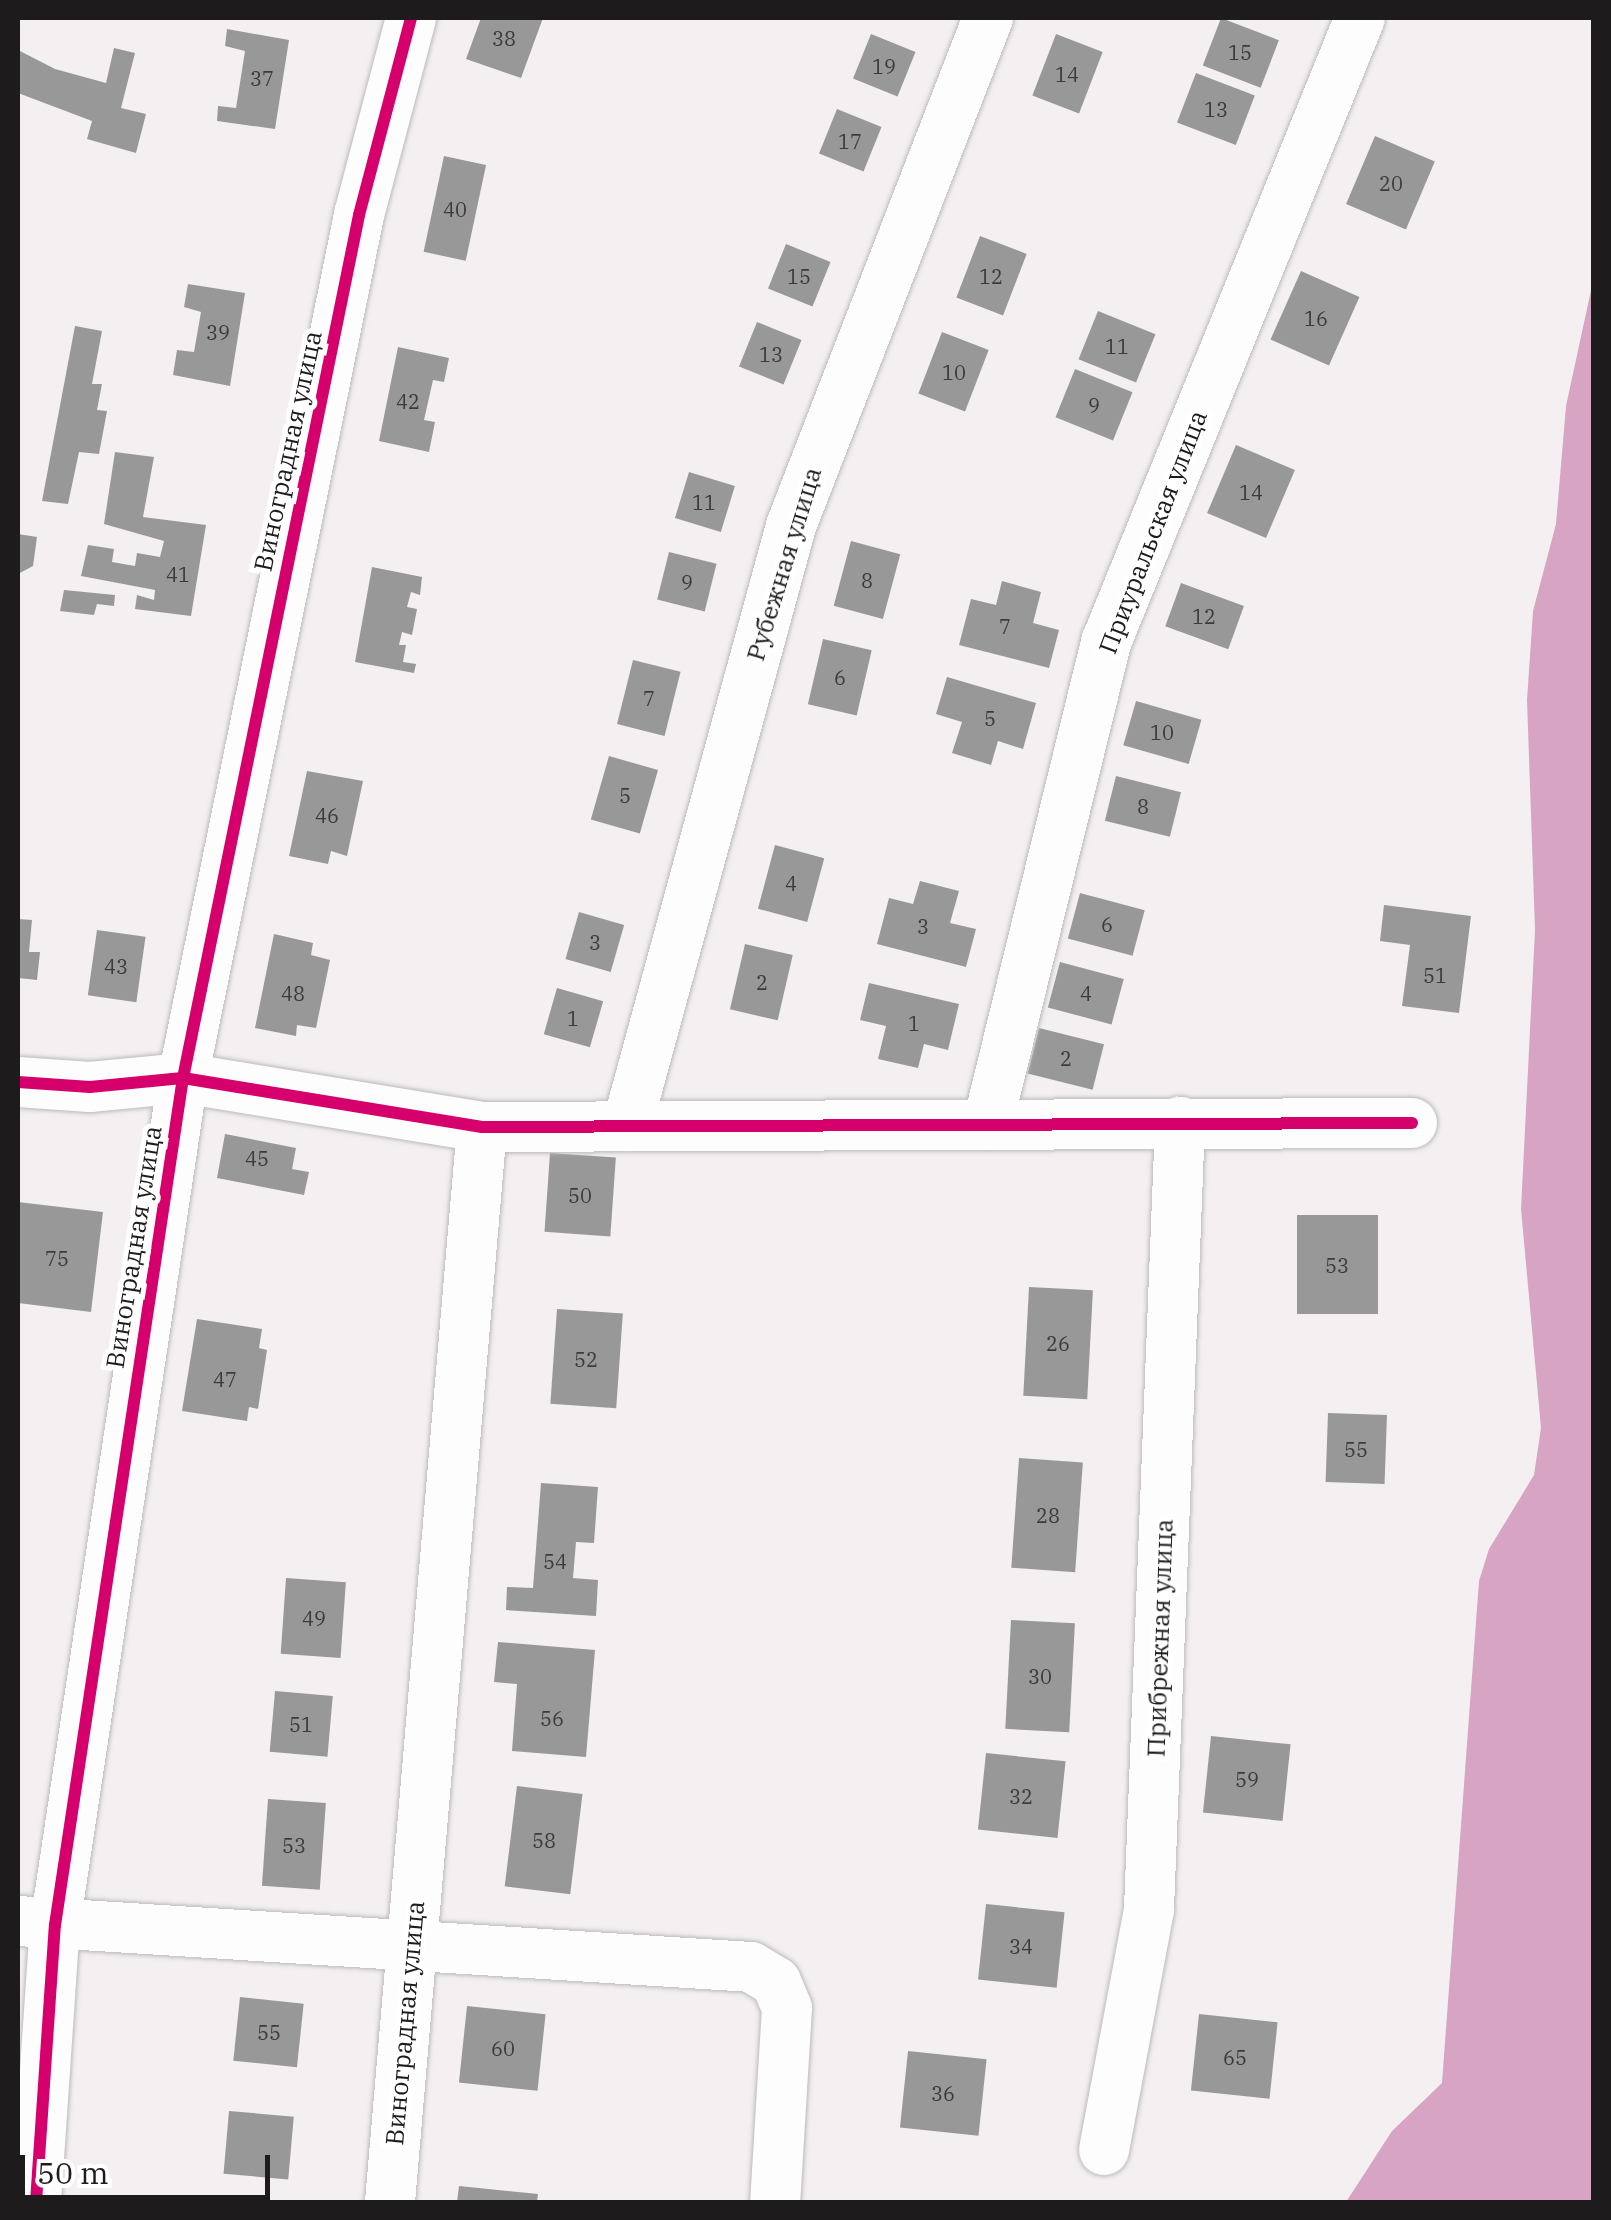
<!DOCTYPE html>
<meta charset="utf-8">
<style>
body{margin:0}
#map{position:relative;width:1611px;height:2220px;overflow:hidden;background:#f4f0f2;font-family:"IBM Plex Serif",serif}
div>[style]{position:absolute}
.water>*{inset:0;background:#d7a4c4}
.building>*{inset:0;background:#999898;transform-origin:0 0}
.roads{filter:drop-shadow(0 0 2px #bcbabb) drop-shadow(0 0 2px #bcbabb)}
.minor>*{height:50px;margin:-25px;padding:0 25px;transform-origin:25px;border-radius:25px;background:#fdfdfd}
.cycleway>*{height:12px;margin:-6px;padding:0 6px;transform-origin:6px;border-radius:6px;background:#d6006c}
span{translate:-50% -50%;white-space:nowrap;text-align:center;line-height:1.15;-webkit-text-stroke:10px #fff;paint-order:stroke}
.number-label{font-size:20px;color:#3d3a3c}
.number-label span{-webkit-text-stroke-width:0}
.street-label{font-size:25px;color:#1e1b1d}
.frame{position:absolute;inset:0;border:20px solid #1e1b1d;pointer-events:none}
.scale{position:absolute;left:20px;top:2155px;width:250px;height:45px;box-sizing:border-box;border:5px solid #1e1b1d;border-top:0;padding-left:12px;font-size:30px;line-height:35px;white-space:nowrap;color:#1e1b1d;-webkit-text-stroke:8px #fff;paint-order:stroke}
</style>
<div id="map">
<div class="water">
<i style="clip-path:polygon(1593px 281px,1593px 2202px,1346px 2202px,1392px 2131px,1442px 2083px,1479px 1581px,1489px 1549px,1534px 1475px,1541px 1428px,1521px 1209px,1535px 930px,1527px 700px,1533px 611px,1556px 524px,1566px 406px)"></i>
</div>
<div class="building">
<i style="clip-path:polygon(481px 18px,543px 18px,521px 78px,466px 59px)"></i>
<i style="left:1221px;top:18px;width:62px;height:51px;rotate:21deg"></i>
<i style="clip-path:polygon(227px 29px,289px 40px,275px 129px,217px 121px,218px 106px,236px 108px,245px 51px,225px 46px)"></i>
<i style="left:871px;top:34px;width:48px;height:48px;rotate:22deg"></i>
<i style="left:1056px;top:34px;width:50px;height:66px;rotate:21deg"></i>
<i style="clip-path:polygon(114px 48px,135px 53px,121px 108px,146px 114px,136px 153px,87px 139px,92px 121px,18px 93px,18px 50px,55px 69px,106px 83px)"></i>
<i style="left:1196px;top:73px;width:63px;height:53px;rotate:21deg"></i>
<i style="left:837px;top:109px;width:48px;height:48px;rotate:22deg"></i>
<i style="left:1375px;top:136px;width:65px;height:74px;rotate:23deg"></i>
<i style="left:444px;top:156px;width:43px;height:98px;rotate:12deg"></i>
<i style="left:980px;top:236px;width:50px;height:66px;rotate:21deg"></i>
<i style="left:786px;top:244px;width:48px;height:48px;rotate:22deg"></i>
<i style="left:1301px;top:271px;width:64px;height:75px;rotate:24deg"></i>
<i style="clip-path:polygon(188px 284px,245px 293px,230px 386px,173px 375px,177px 350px,194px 352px,201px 312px,184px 307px)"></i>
<i style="left:1098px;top:311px;width:62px;height:52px;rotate:22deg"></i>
<i style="left:757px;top:322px;width:48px;height:48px;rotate:22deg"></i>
<i style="clip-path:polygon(75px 326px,102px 331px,92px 384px,102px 384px,97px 410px,107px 411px,99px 454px,79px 452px,68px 504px,42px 501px)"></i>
<i style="left:942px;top:332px;width:50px;height:66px;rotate:21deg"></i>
<i style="clip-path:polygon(398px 347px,449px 358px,444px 382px,433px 380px,424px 420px,435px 422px,429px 452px,379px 441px)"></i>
<i style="left:1075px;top:369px;width:62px;height:52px;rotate:22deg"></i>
<i style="left:1236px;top:445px;width:64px;height:74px;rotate:23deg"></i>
<i style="clip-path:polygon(115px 452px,154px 457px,143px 517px,206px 525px,191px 616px,135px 609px,137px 595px,154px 600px,155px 590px,81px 576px,88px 545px,114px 549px,112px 562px,135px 566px,137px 553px,160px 557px,164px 541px,104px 524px)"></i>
<i style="left:689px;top:472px;width:48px;height:48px;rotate:17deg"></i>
<i style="clip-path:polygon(18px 534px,37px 537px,33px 566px,18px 574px)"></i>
<i style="left:851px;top:541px;width:51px;height:67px;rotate:15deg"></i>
<i style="left:669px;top:552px;width:49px;height:49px;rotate:14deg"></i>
<i style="clip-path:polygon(372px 567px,422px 577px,420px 595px,411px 592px,407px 607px,417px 609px,412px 635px,402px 632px,399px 645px,406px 645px,403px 662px,416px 664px,414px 673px,355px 662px)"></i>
<i style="clip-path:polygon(1002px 581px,1041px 592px,1033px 623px,1059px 630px,1049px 668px,959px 645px,971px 599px,996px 605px)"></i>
<i style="left:1181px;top:583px;width:67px;height:46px;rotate:20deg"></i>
<i style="clip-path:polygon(64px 590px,115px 595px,114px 606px,97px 604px,94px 615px,60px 611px)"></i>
<i style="left:823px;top:639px;width:50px;height:67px;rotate:13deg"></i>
<i style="left:633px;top:660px;width:49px;height:66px;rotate:14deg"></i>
<i style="clip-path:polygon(947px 677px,1036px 703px,1023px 749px,998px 741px,991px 765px,952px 753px,962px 722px,936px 714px)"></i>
<i style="left:1136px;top:701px;width:68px;height:46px;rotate:16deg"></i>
<i style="left:609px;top:756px;width:51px;height:66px;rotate:16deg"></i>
<i style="clip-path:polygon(307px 771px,363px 781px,347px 856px,331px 851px,328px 864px,289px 856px)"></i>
<i style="left:1116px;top:776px;width:67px;height:46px;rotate:14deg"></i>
<i style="left:775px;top:845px;width:51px;height:66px;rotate:15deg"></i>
<i style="clip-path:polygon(920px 881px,959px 891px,950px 923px,976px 929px,966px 967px,877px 944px,889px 898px,913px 904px)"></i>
<i style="left:1080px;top:893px;width:67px;height:47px;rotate:15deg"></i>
<i style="clip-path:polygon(1384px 905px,1471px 916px,1459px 1013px,1402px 1006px,1410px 945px,1380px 941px)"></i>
<i style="left:579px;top:912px;width:47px;height:49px;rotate:16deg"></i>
<i style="clip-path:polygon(18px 919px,32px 920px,29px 952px,40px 952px,37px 980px,18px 978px)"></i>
<i style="left:97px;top:930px;width:49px;height:66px;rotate:8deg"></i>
<i style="clip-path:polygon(274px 934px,313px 943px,311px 955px,330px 960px,316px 1028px,297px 1025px,296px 1036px,255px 1028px)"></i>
<i style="left:745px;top:944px;width:49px;height:67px;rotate:13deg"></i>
<i style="left:1060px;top:962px;width:66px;height:47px;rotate:15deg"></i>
<i style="clip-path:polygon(869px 983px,959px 1004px,948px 1050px,924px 1044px,918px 1068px,878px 1059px,886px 1026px,860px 1020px)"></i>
<i style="left:557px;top:988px;width:48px;height:48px;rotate:16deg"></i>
<i style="left:1039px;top:1028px;width:67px;height:47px;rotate:14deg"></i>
<i style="clip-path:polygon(225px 1134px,296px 1148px,292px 1169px,309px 1172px,304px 1195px,217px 1178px)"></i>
<i style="left:550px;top:1153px;width:66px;height:79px;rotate:4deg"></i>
<i style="clip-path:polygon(18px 1202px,103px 1212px,91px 1312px,18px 1303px)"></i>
<i style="left:1297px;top:1215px;width:81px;height:99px"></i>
<i style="left:1029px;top:1287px;width:64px;height:109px;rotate:3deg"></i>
<i style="left:557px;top:1309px;width:66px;height:95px;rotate:4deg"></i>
<i style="clip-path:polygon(197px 1319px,262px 1329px,259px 1348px,267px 1350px,258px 1409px,249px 1407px,247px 1421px,182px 1411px)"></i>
<i style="left:1328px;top:1413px;width:59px;height:69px;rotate:2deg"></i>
<i style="left:1019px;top:1458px;width:64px;height:110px;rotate:4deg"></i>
<i style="clip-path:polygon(541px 1483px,598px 1487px,594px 1543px,576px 1542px,573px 1578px,598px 1580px,596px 1616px,506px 1610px,507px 1587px,533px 1588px)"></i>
<i style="left:286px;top:1578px;width:60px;height:76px;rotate:4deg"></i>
<i style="left:1011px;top:1620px;width:64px;height:109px;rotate:3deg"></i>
<i style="clip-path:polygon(498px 1642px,595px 1650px,586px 1757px,512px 1751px,517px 1684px,494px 1682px)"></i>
<i style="left:275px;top:1691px;width:58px;height:61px;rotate:5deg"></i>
<i style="left:1211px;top:1736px;width:80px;height:77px;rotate:6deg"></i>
<i style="left:986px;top:1753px;width:80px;height:77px;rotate:6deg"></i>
<i style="left:517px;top:1786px;width:66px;height:101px;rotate:7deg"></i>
<i style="left:268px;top:1799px;width:58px;height:87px;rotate:4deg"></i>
<i style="left:986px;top:1904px;width:79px;height:76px;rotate:6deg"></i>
<i style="left:240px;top:1997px;width:64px;height:64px;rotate:6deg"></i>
<i style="left:467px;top:2006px;width:79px;height:77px;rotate:6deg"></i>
<i style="left:1199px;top:2014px;width:79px;height:77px;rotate:6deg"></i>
<i style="left:908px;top:2051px;width:79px;height:77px;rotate:6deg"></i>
<i style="left:229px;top:2111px;width:65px;height:63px;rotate:5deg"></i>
<i style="clip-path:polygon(459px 2186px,538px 2194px,537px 2202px,457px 2202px)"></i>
</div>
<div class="roads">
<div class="minor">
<i style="left:18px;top:1082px;width:72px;rotate:4deg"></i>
<i style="left:90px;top:1087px;width:93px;rotate:-5.5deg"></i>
<i style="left:183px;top:1078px;width:303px;rotate:9.3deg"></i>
<i style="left:482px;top:1127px;width:930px;rotate:-0.25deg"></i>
<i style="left:988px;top:1123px;width:497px;rotate:-76.2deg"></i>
<i style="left:1107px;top:640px;width:671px;rotate:-67.87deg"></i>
<i style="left:627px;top:1126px;width:622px;rotate:-74.71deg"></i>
<i style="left:791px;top:526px;width:545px;rotate:-68.8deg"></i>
<i style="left:18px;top:1921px;width:734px;rotate:3.59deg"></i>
<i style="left:751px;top:1967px;width:29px;rotate:31deg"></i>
<i style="left:776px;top:1982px;width:28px;rotate:67deg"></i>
<i style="left:787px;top:2008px;width:194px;rotate:93.5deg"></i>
<i style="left:1104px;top:2150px;width:245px;rotate:-79.4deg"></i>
<i style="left:1149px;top:1909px;width:788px;rotate:-87.74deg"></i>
<i style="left:36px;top:2202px;width:278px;rotate:-86.1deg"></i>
<i style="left:55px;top:1925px;width:857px;rotate:-81.41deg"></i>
<i style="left:183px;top:1078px;width:881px;rotate:-78.47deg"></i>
<i style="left:359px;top:215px;width:204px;rotate:-75.2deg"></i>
<i style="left:390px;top:2202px;width:1079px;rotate:-85.11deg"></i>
</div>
</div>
<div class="cycleway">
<i style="left:18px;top:1082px;width:72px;rotate:4deg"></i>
<i style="left:90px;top:1087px;width:93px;rotate:-5.5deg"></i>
<i style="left:183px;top:1078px;width:303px;rotate:9.3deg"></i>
<i style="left:482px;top:1127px;width:930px;rotate:-0.25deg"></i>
<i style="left:36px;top:2202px;width:278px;rotate:-86.1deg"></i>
<i style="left:55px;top:1925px;width:857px;rotate:-81.41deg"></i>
<i style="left:183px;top:1078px;width:881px;rotate:-78.47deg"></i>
<i style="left:359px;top:215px;width:204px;rotate:-75.2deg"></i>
</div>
<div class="number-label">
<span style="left:504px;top:38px">38</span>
<span style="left:1240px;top:52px">15</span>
<span style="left:884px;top:66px">19</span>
<span style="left:1067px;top:74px">14</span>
<span style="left:262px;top:78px">37</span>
<span style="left:1216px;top:109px">13</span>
<span style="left:850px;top:141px">17</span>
<span style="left:1391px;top:183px">20</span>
<span style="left:455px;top:209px">40</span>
<span style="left:799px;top:276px">15</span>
<span style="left:991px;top:276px">12</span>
<span style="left:1316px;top:318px">16</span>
<span style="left:218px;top:332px">39</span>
<span style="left:1117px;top:346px">11</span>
<span style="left:771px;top:354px">13</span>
<span style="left:954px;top:372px">10</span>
<span style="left:408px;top:401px">42</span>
<span style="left:1094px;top:405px">9</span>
<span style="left:1251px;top:492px">14</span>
<span style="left:704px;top:502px">11</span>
<span style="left:178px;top:574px">41</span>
<span style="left:867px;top:580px">8</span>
<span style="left:687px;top:582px">9</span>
<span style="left:1204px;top:616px">12</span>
<span style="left:1005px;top:626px">7</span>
<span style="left:840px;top:677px">6</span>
<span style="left:649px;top:698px">7</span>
<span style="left:990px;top:718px">5</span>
<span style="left:1162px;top:732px">10</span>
<span style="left:625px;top:795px">5</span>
<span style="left:1143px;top:806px">8</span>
<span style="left:327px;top:815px">46</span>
<span style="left:791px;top:883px">4</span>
<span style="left:1107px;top:924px">6</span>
<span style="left:923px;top:926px">3</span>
<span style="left:595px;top:942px">3</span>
<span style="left:116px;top:966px">43</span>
<span style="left:1435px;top:975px">51</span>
<span style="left:762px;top:982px">2</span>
<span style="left:293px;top:993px">48</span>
<span style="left:1086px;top:993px">4</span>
<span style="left:573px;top:1018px">1</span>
<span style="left:914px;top:1023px">1</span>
<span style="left:1066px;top:1058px">2</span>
<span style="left:257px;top:1158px">45</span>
<span style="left:580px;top:1195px">50</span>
<span style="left:57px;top:1258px">75</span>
<span style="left:1337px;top:1265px">53</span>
<span style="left:1058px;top:1343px">26</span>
<span style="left:586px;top:1359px">52</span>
<span style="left:225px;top:1379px">47</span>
<span style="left:1356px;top:1449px">55</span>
<span style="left:1048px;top:1515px">28</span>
<span style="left:555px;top:1561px">54</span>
<span style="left:314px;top:1618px">49</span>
<span style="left:1040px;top:1676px">30</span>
<span style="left:552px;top:1718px">56</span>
<span style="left:301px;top:1724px">51</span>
<span style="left:1247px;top:1779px">59</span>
<span style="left:1021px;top:1796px">32</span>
<span style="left:544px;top:1840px">58</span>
<span style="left:294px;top:1845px">53</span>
<span style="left:1021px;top:1946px">34</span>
<span style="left:269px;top:2032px">55</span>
<span style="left:503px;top:2048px">60</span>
<span style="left:1235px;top:2057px">65</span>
<span style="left:943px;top:2093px">36</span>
</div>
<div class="street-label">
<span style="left:288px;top:451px;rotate:-78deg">Виноградная улица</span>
<span style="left:1153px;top:532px;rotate:-69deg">Приуральская улица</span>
<span style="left:784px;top:564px;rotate:-73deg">Рубежная улица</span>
<span style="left:134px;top:1247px;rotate:-81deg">Виноградная улица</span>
<span style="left:1160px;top:1638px;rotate:-88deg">Прибрежная улица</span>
<span style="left:405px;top:2023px;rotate:-85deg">Виноградная улица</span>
</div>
<div class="frame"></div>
<div class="scale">50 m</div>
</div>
